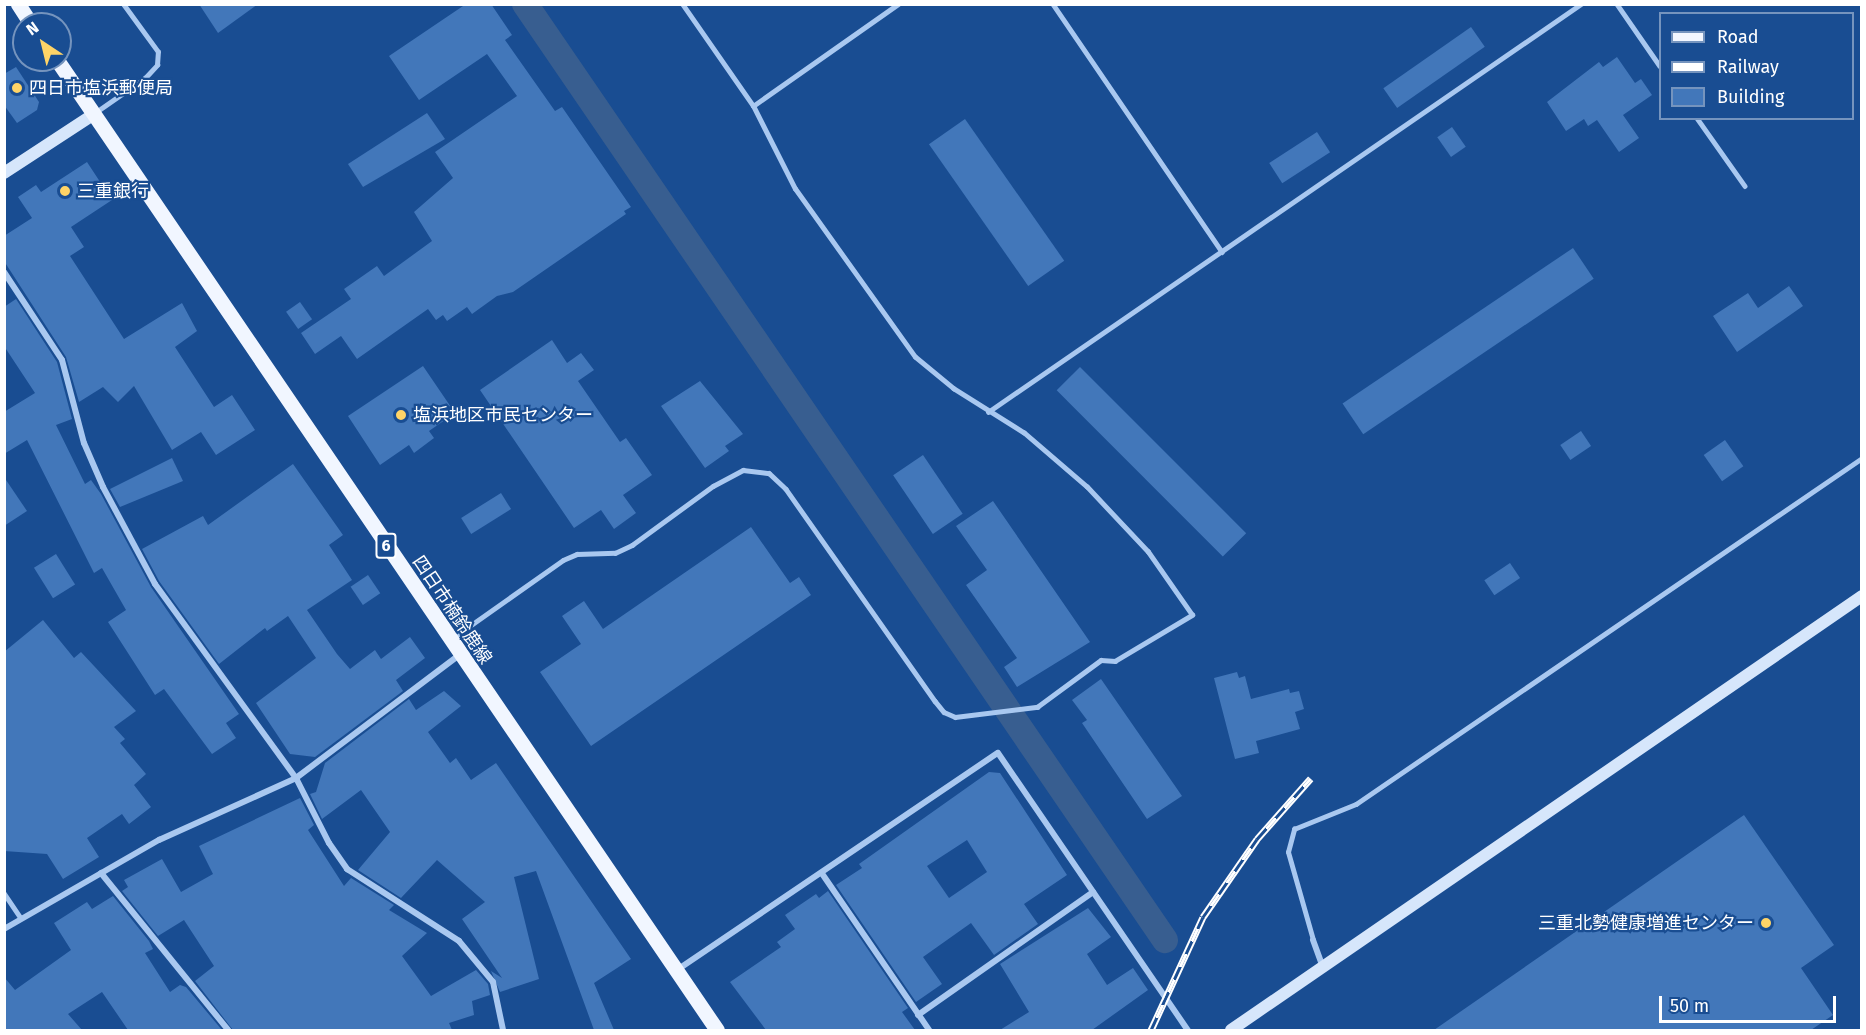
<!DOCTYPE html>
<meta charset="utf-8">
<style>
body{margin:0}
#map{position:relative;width:1866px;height:1035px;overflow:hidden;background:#194d92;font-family:"Fira Sans","Noto Sans JP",sans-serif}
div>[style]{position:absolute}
.canal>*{height:26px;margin:-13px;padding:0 13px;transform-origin:13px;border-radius:13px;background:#385e90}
.building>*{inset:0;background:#4277ba;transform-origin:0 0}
.lane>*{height:4.5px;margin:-2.25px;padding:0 2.25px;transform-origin:2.25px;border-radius:2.25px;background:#a9c8f0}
.street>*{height:6px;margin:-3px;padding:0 3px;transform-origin:3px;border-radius:3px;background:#a9c8f0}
.secondary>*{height:12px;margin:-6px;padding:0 6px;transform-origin:6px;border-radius:6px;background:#d6e6fb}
.primary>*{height:15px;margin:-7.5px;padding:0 7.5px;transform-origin:7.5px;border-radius:7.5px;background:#f1f6ff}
.rail>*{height:7px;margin-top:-3.5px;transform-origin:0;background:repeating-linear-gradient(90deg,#194d92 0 14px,#fff 0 28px);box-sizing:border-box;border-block:2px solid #fff}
.dots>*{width:16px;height:16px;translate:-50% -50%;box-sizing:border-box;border:3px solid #194d92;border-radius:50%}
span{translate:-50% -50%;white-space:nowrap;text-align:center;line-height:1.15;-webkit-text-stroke:4.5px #194d92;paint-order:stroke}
.shield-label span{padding:2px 4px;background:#194d92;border:2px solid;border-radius:4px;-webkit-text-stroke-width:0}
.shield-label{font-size:16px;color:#fff;font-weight:700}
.poi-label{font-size:18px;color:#fff}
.left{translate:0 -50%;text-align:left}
.right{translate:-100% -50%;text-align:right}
.street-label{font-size:18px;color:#fff}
.frame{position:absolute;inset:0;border:6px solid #fff;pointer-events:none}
.legend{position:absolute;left:1659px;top:12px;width:195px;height:108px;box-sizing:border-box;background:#194d92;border:2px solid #7594be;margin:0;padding:8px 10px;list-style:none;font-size:18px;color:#fff}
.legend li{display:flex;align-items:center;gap:12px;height:30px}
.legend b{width:30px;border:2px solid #7594be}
.north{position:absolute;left:12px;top:12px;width:60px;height:60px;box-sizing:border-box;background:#194d92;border:2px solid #7594be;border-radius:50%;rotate:325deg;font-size:16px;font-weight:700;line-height:24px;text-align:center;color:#fff}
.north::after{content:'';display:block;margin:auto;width:21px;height:27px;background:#ffd467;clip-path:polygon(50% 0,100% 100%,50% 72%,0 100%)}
.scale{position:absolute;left:1659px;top:996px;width:177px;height:27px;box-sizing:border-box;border:3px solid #fff;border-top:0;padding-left:8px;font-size:18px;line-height:21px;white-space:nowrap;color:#fff;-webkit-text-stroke:4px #194d92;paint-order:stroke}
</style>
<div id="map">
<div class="canal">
<i style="left:525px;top:4px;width:1134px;rotate:55.64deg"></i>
</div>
<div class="building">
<i style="clip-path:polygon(199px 4px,258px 4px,218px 33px)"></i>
<i style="clip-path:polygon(466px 4px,491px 4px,512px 35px,505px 40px,555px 111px,562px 107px,631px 207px,624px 211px,626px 214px,513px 292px,497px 296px,472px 314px,467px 307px,447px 321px,443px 315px,436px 320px,428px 309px,357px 359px,341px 336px,315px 354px,301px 333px,351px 299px,344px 289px,377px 266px,384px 276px,432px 241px,414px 212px,453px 178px,435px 152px,517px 96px,487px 54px,419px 100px,389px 56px)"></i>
<i style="left:1471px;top:27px;width:24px;height:107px;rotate:55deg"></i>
<i style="clip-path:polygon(1617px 57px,1635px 83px,1641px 79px,1652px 95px,1623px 115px,1639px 138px,1619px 152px,1597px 120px,1588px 126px,1584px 119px,1566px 131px,1547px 102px,1599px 62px,1603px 67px)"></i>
<i style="clip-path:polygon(16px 67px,39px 102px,37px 110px,17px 123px,4px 105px,4px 74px)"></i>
<i style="clip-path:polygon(427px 113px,445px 139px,363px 187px,348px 164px)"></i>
<i style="left:965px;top:119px;width:173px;height:44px;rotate:55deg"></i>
<i style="left:1452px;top:127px;width:24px;height:18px;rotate:55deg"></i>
<i style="left:1317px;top:132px;width:24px;height:57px;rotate:57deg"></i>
<i style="clip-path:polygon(87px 162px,112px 200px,71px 227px,84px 247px,70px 256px,124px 339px,182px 303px,197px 331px,175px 347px,214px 407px,232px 395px,255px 430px,216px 455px,201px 432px,172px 450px,134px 386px,118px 402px,103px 387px,79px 402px,66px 357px,4px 261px,4px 236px,32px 218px,18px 197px,36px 185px,41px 192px)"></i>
<i style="left:1573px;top:248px;width:37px;height:278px;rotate:56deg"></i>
<i style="clip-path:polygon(1789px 286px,1803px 306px,1737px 352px,1713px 316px,1748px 293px,1758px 308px)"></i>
<i style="clip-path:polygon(16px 299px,57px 362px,72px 419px,56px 425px,85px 484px,91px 480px,101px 494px,151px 587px,239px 714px,226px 723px,236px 738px,212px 754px,164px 689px,155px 695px,108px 622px,126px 610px,102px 568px,94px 573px,27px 440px,4px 454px,4px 412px,35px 393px,4px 346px,4px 307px)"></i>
<i style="left:300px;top:302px;width:21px;height:17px;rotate:55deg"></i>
<i style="clip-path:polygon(552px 340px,567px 363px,581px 353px,594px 370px,578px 381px,620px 442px,626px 438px,652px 475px,623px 495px,636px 513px,614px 529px,601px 510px,574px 528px,480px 390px)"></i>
<i style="clip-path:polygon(423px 366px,455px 413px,429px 431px,434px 438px,414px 453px,409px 445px,380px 465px,348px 416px)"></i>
<i style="left:1080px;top:367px;width:235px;height:33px;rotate:45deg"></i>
<i style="clip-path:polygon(700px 381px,743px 434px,725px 446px,729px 451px,705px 468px,661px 406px)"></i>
<i style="left:1581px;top:431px;width:18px;height:25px;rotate:56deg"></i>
<i style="left:1725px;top:440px;width:32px;height:26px;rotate:55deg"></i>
<i style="left:923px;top:455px;width:71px;height:36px;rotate:56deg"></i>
<i style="clip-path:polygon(172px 458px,183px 481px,120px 507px,110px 489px)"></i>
<i style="clip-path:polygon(293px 464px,343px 535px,329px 545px,352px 580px,307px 610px,337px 654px,350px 669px,375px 650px,381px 659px,410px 637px,425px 658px,396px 680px,403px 691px,315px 757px,290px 754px,256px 703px,316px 658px,288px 616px,267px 631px,265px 628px,219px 664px,159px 581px,142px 549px,203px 516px,208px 525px)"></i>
<i style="clip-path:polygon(4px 477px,27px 511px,4px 526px)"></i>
<i style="left:501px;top:493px;width:19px;height:47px;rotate:58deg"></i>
<i style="clip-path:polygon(993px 501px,1090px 642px,1017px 687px,1004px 667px,1017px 658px,966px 585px,987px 570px,956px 526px)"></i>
<i style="clip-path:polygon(751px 527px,790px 583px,799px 577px,811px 595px,591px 746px,540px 672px,581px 644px,562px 616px,584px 601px,603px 629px)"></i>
<i style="left:56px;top:554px;width:36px;height:26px;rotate:58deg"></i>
<i style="left:1510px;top:563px;width:18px;height:31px;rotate:56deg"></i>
<i style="left:368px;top:575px;width:22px;height:21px;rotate:56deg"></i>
<i style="clip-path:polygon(43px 620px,74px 658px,81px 652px,136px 711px,114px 727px,125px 739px,120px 743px,146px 774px,134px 785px,151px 807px,129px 824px,122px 814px,87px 838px,99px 857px,63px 879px,47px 854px,4px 851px,4px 652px)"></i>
<i style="clip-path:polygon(1237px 672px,1239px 678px,1245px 676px,1251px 699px,1289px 689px,1290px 693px,1299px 691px,1304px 709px,1295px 712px,1300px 729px,1256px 741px,1259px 753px,1235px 759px,1214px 678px)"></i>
<i style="clip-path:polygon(1101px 679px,1182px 796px,1147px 819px,1082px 723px,1087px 720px,1072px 700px)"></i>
<i style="clip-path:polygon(444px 691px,461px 706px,428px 732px,450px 763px,456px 758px,471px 780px,496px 763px,631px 959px,594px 983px,614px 1030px,594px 1030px,536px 871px,514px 877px,539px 979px,500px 992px,491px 971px,502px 978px,462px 919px,485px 902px,437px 860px,401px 898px,358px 870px,390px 832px,361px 790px,322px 819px,310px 794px,316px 792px,325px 763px,409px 699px,416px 710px)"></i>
<i style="clip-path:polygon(evenodd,989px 772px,1000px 773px,1067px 875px,1024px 904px,1038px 924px,994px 955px,971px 923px,923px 957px,942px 984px,916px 1002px,836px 885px,862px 868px,859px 864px,989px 772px,967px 840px,987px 872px,949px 898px,927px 866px,967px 840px)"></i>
<i style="clip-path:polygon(300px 798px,314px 825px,308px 830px,344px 886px,351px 878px,394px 905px,389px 910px,427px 933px,402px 956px,431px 996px,476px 970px,488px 984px,490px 995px,472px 1001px,474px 1015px,449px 1023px,452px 1030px,233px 1030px,195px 981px,214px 966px,184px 920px,158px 936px,122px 891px,128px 887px,124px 880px,162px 859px,181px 892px,213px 874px,199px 846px)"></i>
<i style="clip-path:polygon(1744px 815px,1834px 945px,1801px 968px,1833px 1015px,1811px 1030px,1434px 1030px)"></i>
<i style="clip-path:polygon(828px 891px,908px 1008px,902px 1012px,915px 1030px,766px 1030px,730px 982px,781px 947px,777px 942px,795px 929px,785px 915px,816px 894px,819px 898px)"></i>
<i style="clip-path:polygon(113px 896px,149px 941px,153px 949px,145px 953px,170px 992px,180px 985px,186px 987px,222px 1030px,128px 1030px,102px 992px,68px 1014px,82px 1030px,4px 1030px,4px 977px,15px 990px,71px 950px,54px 923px,87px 902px,92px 909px)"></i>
<i style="clip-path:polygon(1088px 908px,1111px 937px,1087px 954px,1107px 985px,1133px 968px,1148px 990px,1092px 1030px,1000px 1030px,1029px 1012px,1000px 964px)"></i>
</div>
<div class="lane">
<i style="left:1053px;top:4px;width:300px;rotate:55.7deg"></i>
<i style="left:1617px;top:4px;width:75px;rotate:55.3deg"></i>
<i style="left:753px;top:106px;width:177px;rotate:-35.1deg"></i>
<i style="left:96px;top:112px;width:60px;rotate:-34.8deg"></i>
<i style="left:145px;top:78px;width:18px;rotate:-47deg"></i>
<i style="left:157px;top:65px;width:13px;rotate:-86deg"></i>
<i style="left:158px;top:52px;width:59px;rotate:-126.1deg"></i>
<i style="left:1697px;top:118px;width:83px;rotate:54.8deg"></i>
<i style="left:988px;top:412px;width:720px;rotate:-34.53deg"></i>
<i style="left:454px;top:637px;width:133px;rotate:-35.2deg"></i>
<i style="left:563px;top:560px;width:15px;rotate:-23deg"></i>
<i style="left:577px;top:554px;width:38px;rotate:-2deg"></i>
<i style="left:615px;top:553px;width:19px;rotate:-25deg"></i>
<i style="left:632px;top:545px;width:100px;rotate:-36.1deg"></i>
<i style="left:713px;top:486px;width:34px;rotate:-28deg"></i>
<i style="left:743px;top:470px;width:26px;rotate:7deg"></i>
<i style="left:769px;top:473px;width:23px;rotate:43deg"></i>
<i style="left:786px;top:489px;width:259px;rotate:54.9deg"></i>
<i style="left:935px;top:701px;width:14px;rotate:51deg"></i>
<i style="left:944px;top:712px;width:12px;rotate:24deg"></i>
<i style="left:955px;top:717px;width:83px;rotate:-7deg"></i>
<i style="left:1037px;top:707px;width:79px;rotate:-36.3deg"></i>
<i style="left:1101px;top:660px;width:14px;rotate:4deg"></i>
<i style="left:1115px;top:661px;width:90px;rotate:-30.9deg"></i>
<i style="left:1192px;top:615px;width:77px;rotate:-124.9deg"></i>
<i style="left:1148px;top:552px;width:89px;rotate:-133.2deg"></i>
<i style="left:1087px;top:487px;width:83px;rotate:-139.4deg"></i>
<i style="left:1024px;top:433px;width:83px;rotate:-147.8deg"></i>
<i style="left:954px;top:389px;width:50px;rotate:-140.6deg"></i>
<i style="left:915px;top:357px;width:206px;rotate:-125.5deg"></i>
<i style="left:795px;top:189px;width:93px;rotate:-116.8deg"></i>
<i style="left:753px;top:106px;width:124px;rotate:-124.8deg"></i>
<i style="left:4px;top:893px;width:30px;rotate:56deg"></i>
<i style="left:1313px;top:940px;width:91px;rotate:-105.9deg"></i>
<i style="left:1288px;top:852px;width:24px;rotate:-75deg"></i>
<i style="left:1294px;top:829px;width:67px;rotate:-22deg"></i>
<i style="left:1356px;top:804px;width:613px;rotate:-34.36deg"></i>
</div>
<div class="street">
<i style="left:4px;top:272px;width:105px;rotate:56.6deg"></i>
<i style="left:62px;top:360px;width:86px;rotate:75.2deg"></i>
<i style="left:84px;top:443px;width:48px;rotate:66.6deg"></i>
<i style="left:103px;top:487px;width:110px;rotate:61.8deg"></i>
<i style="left:155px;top:584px;width:240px;rotate:54deg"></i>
<i style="left:296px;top:778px;width:73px;rotate:63.1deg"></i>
<i style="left:329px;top:843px;width:32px;rotate:55deg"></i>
<i style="left:347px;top:869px;width:133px;rotate:32.7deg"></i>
<i style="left:459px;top:941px;width:53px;rotate:50.3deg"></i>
<i style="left:493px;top:982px;width:49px;rotate:78.2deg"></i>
<i style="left:101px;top:873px;width:202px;rotate:51deg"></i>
<i style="left:823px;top:875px;width:188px;rotate:55.6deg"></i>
<i style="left:4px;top:929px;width:179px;rotate:-29.9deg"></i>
<i style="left:159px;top:840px;width:150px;rotate:-24.3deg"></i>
<i style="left:296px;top:778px;width:204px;rotate:-37deg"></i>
<i style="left:1313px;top:940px;width:27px;rotate:70deg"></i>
<i style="left:677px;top:970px;width:387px;rotate:-34.1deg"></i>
<i style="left:998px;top:753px;width:336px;rotate:55.6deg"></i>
<i style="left:918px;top:1015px;width:214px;rotate:-35.1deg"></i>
</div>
<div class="secondary">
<i style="left:4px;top:173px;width:108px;rotate:-33.2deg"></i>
<i style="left:1231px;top:1030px;width:766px;rotate:-34.52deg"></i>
</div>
<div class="primary">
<i style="left:18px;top:4px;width:24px;rotate:57deg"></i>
<i style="left:57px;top:60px;width:1173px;rotate:55.77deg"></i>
</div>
<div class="rail">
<i style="left:1151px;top:1030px;width:124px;rotate:-65.3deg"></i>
<i style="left:1203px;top:917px;width:95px;rotate:-55.3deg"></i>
<i style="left:1257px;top:839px;width:81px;rotate:-48.5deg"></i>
</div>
<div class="dots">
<i style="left:17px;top:88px;background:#ffd467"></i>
<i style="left:65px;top:191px;background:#ffd467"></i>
<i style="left:401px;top:415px;background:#ffd467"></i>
<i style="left:1766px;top:923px;background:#ffd467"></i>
</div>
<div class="shield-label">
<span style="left:386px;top:546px">6</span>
</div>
<div class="poi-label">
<span class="left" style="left:29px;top:88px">四日市塩浜郵便局</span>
<span class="left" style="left:77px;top:191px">三重銀行</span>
<span class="left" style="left:413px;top:415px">塩浜地区市民センター</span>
<span class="right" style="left:1754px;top:923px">三重北勢健康増進センター</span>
</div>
<div class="street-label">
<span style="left:452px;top:610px;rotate:56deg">四日市楠鈴鹿線</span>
</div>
<div class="frame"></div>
<ul class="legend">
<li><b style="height:8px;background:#f1f6ff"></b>Road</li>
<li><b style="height:8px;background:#fff"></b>Railway</li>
<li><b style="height:16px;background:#4277ba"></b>Building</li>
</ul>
<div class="north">N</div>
<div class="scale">50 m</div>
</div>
